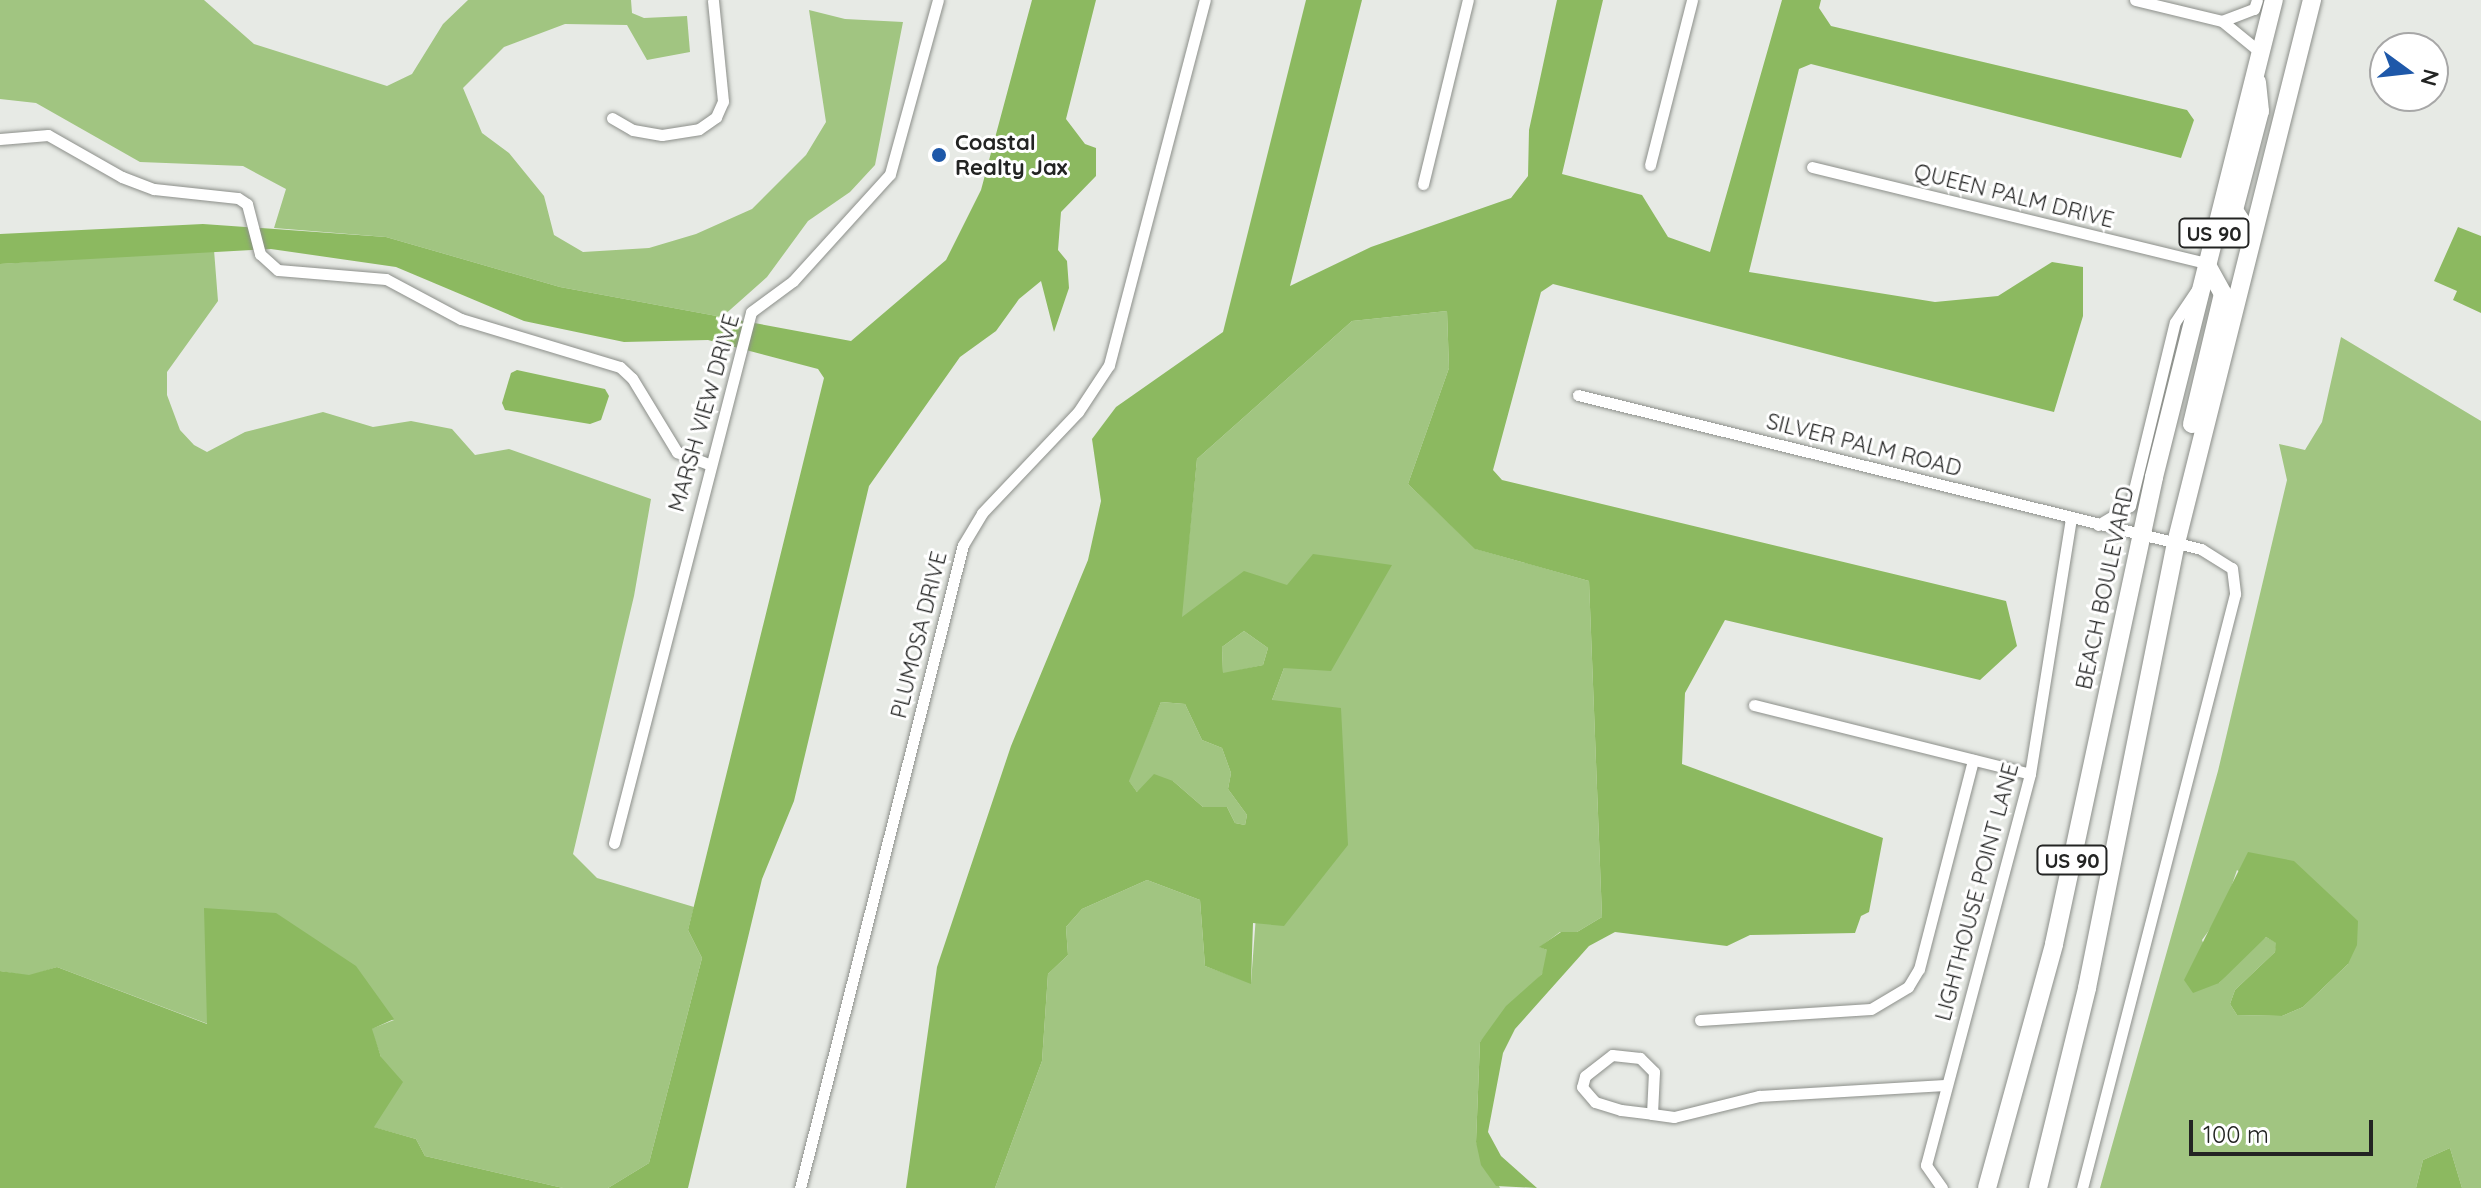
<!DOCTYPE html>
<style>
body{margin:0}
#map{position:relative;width:2481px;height:1188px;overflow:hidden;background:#e7eae5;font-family:Quicksand,sans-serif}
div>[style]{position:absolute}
.green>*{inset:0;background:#a1c581}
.water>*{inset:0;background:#8cb960}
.roads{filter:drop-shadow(0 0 2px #8c8f8a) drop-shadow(0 0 2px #8c8f8a)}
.minor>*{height:11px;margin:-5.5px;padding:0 5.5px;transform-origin:5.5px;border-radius:5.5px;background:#fff}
.trunk>*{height:18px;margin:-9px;padding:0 9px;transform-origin:9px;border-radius:9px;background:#fff}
.dots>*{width:22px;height:22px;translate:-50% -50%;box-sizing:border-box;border:4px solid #fff;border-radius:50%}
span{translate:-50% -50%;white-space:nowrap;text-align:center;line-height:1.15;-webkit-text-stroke:6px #fff;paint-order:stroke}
.shield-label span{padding:2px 6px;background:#fff;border:2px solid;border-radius:6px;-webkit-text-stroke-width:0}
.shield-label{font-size:20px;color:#232423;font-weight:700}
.poi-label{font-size:22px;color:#232423;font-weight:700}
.left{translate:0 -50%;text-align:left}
.street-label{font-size:22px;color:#232423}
.north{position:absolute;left:2369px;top:32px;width:80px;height:80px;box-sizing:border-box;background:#fff;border:2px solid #a7a7a7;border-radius:50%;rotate:105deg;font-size:22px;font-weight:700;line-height:32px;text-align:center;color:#232423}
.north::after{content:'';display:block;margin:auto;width:28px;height:36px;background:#1e58a9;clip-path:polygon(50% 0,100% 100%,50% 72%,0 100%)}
.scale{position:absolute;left:2189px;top:1120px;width:184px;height:36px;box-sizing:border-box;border:4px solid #232423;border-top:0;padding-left:10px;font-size:24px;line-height:28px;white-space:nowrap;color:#232423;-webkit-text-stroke:6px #fff;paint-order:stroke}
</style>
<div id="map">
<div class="green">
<i style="clip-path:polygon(0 0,204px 0,254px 44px,387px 86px,412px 74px,443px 24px,468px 0,631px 0,632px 13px,644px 18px,687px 16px,690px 52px,647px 60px,627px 25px,565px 24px,504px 47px,463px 88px,482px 133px,509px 153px,544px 196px,554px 235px,583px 252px,649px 248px,696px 234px,752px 209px,806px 155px,826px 122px,809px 10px,845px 19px,903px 22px,875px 165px,850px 192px,808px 221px,767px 277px,722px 317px,560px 287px,386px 237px,274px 228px,286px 189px,243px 166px,140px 162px,36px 103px,0 99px)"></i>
<i style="clip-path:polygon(214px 250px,218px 301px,167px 372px,167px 395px,180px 430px,194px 445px,207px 452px,245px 432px,323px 412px,373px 427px,411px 421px,452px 429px,475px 455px,509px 449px,651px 499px,634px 596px,573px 854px,597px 878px,694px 907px,688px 930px,702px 958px,649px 1163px,608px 1188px,563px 1188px,425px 1156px,416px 1139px,373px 1127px,381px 1057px,371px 1029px,394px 1020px,208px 1024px,57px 967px,29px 976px,0 971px,0 264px)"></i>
<i style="clip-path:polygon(1447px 311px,1449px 368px,1408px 484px,1476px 549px,1589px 581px,1602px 917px,1577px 932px,1560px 932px,1540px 947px,1547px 950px,1548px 962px,1542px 974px,1480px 1042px,1476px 1142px,1500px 1188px,995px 1188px,1042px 1061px,1048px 974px,1068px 955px,1066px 927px,1082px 909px,1147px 880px,1200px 900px,1205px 966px,1251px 983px,1272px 700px,1284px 668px,1287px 585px,1181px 618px,1197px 459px,1352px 321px)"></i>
<i style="clip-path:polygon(evenodd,2341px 337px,2481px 421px,2481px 1188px,2462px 1188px,2450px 1148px,2423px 1160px,2416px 1188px,2100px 1188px,2218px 771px,2287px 480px,2279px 444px,2305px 450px,2322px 422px,2341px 337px,2237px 870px,2348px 964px,2303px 1007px,2282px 1016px,2237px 1015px,2230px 1004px,2235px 990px,2275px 952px,2277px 943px,2266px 937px,2250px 948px,2219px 983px,2202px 940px,2223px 911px,2237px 870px)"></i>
<i style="clip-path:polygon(1244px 631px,1268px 648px,1263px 665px,1223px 674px,1222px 647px)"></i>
<i style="clip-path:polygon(1161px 702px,1185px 704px,1202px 740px,1222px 748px,1231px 773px,1228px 789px,1247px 815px,1245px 825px,1235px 823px,1227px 807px,1203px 807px,1173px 781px,1137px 792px,1128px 780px)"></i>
</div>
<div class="water">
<i style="clip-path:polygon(1032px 0,1096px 0,1066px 119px,1085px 144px,1096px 148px,1096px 176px,1061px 212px,1058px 250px,1067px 261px,1069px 288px,1054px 332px,1041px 281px,1019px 299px,996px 331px,960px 357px,869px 486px,794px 801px,762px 879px,688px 1188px,608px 1188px,649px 1163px,702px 958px,688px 930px,824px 378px,818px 369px,708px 340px,624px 342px,524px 321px,396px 267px,271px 249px,0 264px,0 234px,203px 224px,386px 237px,560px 287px,851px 341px,946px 260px,981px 190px)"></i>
<i style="clip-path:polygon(evenodd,1306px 0,1362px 0,1290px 286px,1371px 247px,1511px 198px,1528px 176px,1529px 130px,1557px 0,1603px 0,1562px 174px,1642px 195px,1668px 237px,1710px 252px,1782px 0,1821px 0,1819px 8px,1831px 26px,2187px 110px,2194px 120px,2181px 158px,1811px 64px,1799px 69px,1749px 272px,1935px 302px,1998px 296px,2052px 262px,2083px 267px,2083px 316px,2054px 412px,1553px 284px,1541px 292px,1493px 470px,1502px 480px,2006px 601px,2017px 646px,1980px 680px,1725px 620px,1685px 693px,1682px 764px,1883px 838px,1869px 912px,1861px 916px,1855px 933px,1750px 935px,1727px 946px,1615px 932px,1589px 946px,1515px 1029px,1503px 1053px,1488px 1132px,1501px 1156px,1537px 1188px,1496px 1186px,1481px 1165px,1476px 1142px,1480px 1042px,1506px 1006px,1542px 974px,1547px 950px,1539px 947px,1561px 932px,1577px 932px,1602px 917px,1589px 581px,1475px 549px,1408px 484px,1449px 368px,1447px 311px,1352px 321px,1197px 459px,1182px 617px,1244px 571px,1287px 585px,1313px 554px,1392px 565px,1331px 671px,1284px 668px,1272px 700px,1341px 708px,1348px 845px,1284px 926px,1253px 923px,1251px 984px,1205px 966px,1200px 900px,1147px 880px,1082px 909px,1066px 927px,1068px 955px,1048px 974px,1042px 1061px,995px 1188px,906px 1188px,937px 967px,1011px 746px,1088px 560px,1101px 501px,1092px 439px,1116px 407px,1223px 332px,1306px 0,1244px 631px,1268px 648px,1263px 665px,1223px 673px,1222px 647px,1244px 631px,1306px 0,1161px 702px,1185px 704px,1202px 740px,1222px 748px,1231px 773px,1228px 789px,1247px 815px,1245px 825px,1235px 823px,1227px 807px,1203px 807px,1173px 781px,1154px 774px,1137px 792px,1129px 781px,1161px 702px)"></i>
<i style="clip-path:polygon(2458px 227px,2481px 236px,2481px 313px,2453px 300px,2457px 291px,2434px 281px)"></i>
<i style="clip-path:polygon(517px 370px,605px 389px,609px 396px,601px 420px,590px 424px,505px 410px,502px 403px,511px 373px)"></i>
<i style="clip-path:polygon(2248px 852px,2294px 861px,2358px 921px,2357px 945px,2348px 964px,2303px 1007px,2282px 1016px,2237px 1015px,2230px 1004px,2235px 990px,2275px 952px,2276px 943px,2266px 937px,2219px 983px,2193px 993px,2184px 980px)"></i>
<i style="clip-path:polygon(204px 908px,276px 913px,356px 966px,394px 1019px,372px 1029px,381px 1057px,403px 1082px,374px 1127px,416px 1139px,425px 1156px,563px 1188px,0 1188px,0 971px,29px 975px,57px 967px,207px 1024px)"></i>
<i style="clip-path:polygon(2450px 1148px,2462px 1188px,2416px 1188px,2423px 1160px)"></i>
</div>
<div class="roads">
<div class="minor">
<i style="left:2135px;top:0;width:89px;rotate:13.6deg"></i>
<i style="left:2222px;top:21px;width:49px;rotate:39.2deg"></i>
<i style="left:2222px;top:21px;width:34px;rotate:-21deg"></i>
<i style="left:2254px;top:9px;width:9px;rotate:-72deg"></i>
<i style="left:612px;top:118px;width:24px;rotate:30deg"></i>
<i style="left:633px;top:130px;width:29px;rotate:10deg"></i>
<i style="left:662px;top:135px;width:37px;rotate:-9deg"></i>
<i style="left:699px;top:129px;width:21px;rotate:-35deg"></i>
<i style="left:716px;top:117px;width:17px;rotate:-66deg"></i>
<i style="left:723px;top:101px;width:101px;rotate:-95.7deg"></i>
<i style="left:0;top:139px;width:48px;rotate:-4.8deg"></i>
<i style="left:48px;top:135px;width:85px;rotate:29.6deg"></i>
<i style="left:122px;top:177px;width:34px;rotate:21deg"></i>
<i style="left:154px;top:189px;width:84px;rotate:6.1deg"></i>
<i style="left:238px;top:198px;width:11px;rotate:34deg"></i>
<i style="left:247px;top:204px;width:52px;rotate:75.4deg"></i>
<i style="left:260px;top:254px;width:24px;rotate:42deg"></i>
<i style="left:278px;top:270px;width:108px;rotate:4.8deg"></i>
<i style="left:386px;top:279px;width:85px;rotate:28.1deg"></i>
<i style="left:461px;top:319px;width:166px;rotate:16.8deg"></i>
<i style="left:620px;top:367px;width:16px;rotate:43deg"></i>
<i style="left:632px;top:378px;width:87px;rotate:58.7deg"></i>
<i style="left:677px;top:452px;width:34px;rotate:21deg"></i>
<i style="left:1650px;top:165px;width:170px;rotate:-75.7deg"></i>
<i style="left:1812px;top:167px;width:406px;rotate:13.7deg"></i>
<i style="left:1423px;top:184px;width:189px;rotate:-76.3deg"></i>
<i style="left:1578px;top:395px;width:642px;rotate:13.88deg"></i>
<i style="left:2201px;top:549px;width:36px;rotate:32deg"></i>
<i style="left:2232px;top:568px;width:26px;rotate:83deg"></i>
<i style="left:2235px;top:594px;width:613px;rotate:104.44deg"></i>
<i style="left:2098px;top:525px;width:37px;rotate:-31deg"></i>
<i style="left:2130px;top:506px;width:189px;rotate:-76.3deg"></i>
<i style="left:2175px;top:322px;width:40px;rotate:-56deg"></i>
<i style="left:1754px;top:705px;width:284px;rotate:14deg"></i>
<i style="left:614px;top:843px;width:548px;rotate:-75.53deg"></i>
<i style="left:751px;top:312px;width:52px;rotate:-36.4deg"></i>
<i style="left:793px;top:281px;width:144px;rotate:-47.8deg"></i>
<i style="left:890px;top:174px;width:180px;rotate:-74.6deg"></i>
<i style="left:1700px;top:1020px;width:171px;rotate:-3.7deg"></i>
<i style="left:1871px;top:1009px;width:43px;rotate:-30.7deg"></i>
<i style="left:1908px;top:987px;width:21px;rotate:-59deg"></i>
<i style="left:1919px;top:969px;width:216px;rotate:-75.5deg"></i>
<i style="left:1652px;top:1114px;width:42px;rotate:-87.3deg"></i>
<i style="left:1654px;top:1072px;width:20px;rotate:-135deg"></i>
<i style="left:1640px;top:1058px;width:28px;rotate:-174deg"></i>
<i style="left:1612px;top:1055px;width:34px;rotate:142deg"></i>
<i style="left:1585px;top:1076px;width:11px;rotate:105deg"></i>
<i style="left:1582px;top:1087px;width:20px;rotate:49deg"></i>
<i style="left:1595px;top:1102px;width:27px;rotate:17deg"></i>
<i style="left:1621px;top:1110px;width:31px;rotate:7deg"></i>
<i style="left:1652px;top:1114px;width:22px;rotate:8deg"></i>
<i style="left:1674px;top:1117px;width:88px;rotate:-13.9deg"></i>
<i style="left:1759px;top:1096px;width:186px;rotate:-3.4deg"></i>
<i style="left:800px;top:1188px;width:663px;rotate:-75.78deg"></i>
<i style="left:963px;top:545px;width:37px;rotate:-59deg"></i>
<i style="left:982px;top:513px;width:139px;rotate:-46.5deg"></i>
<i style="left:1078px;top:412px;width:56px;rotate:-56.6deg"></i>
<i style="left:1109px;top:365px;width:377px;rotate:-75.3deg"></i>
<i style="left:1942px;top:1188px;width:28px;rotate:-125deg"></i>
<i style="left:1926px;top:1165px;width:405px;rotate:-75.1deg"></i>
<i style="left:2030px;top:774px;width:259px;rotate:-80.9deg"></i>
</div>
<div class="trunk">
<i style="left:2252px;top:238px;width:33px;rotate:-123deg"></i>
<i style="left:2234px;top:210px;width:102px;rotate:-75.3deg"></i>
<i style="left:2260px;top:111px;width:29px;rotate:-96deg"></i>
<i style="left:2192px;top:424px;width:134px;rotate:-76.6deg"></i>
<i style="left:2223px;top:294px;width:35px;rotate:-119deg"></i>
<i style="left:1987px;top:1188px;width:253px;rotate:-74.6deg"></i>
<i style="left:2054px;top:944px;width:478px;rotate:-77.9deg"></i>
<i style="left:2154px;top:477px;width:492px;rotate:-75.9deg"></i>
<i style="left:2038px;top:1188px;width:206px;rotate:-76.2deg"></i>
<i style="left:2087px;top:988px;width:454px;rotate:-78.7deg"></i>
<i style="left:2176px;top:543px;width:560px;rotate:-75.94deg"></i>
</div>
</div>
<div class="dots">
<i style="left:939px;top:155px;background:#1e58a9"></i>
</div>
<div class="shield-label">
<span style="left:2214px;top:233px">US 90</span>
<span style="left:2072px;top:860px">US 90</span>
</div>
<div class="poi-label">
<span class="left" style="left:955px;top:155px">Coastal<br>Realty Jax</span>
</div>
<div class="street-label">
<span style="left:2014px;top:196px;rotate:14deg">QUEEN PALM DRIVE</span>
<span style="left:704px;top:413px;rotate:-74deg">MARSH VIEW DRIVE</span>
<span style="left:1864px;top:445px;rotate:14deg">SILVER PALM ROAD</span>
<span style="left:2105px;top:588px;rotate:-78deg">BEACH BOULEVARD</span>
<span style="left:919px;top:635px;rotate:-76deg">PLUMOSA DRIVE</span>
<span style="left:1977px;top:892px;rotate:-75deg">LIGHTHOUSE POINT LANE</span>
</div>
<div class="north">N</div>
<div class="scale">100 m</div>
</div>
